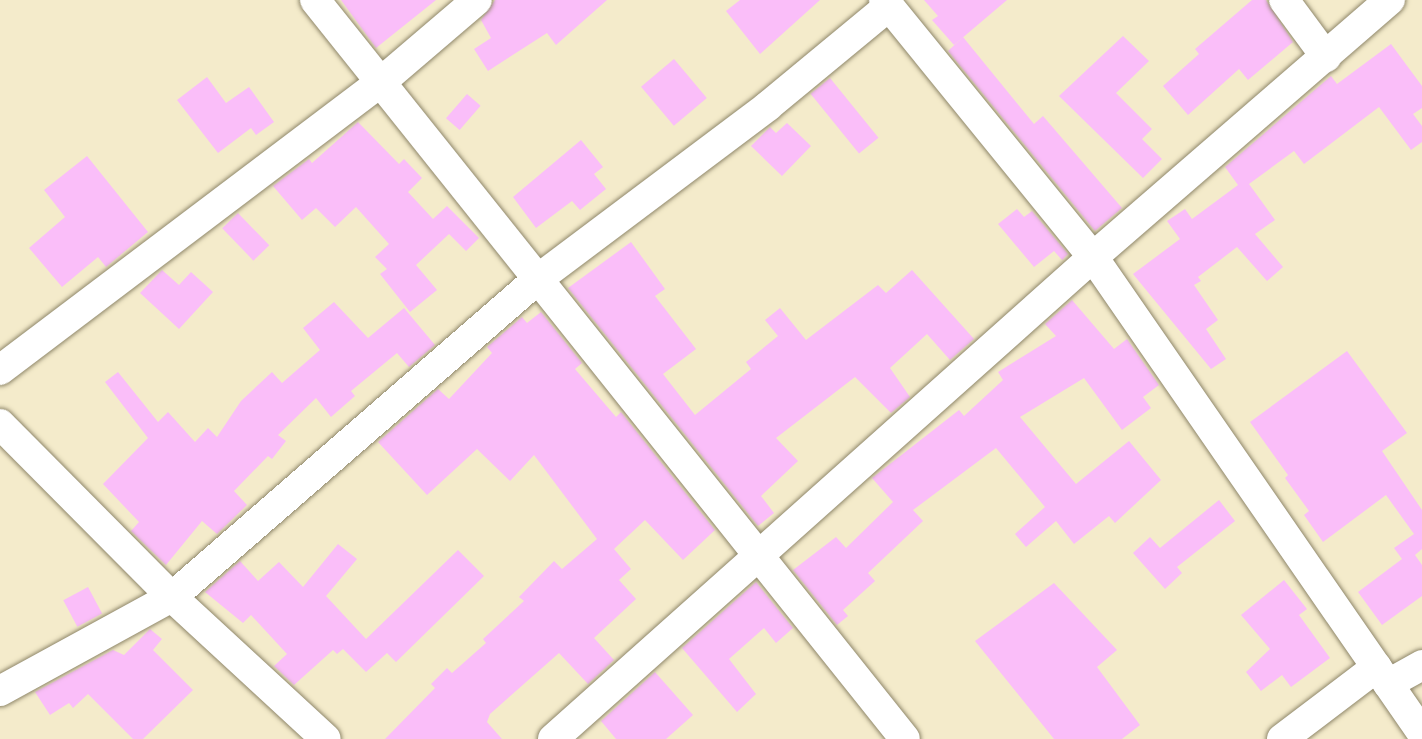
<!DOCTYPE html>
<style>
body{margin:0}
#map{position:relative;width:1422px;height:739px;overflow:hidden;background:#f4ebcb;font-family:"IBM Plex Sans",sans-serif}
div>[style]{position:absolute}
.building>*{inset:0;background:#fabef9;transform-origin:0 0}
.roads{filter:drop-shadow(0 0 2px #8f876a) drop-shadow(0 0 2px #8f876a)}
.minor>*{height:30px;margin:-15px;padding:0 15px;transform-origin:15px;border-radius:15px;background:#fff}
span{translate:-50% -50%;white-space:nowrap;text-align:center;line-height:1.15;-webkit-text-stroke:6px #fef8e5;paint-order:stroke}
</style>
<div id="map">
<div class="building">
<i style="clip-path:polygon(341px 0,436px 0,376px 48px)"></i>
<i style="clip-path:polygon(495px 0,607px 0,556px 45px,547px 33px,488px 71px,474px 49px,491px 38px,481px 20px)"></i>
<i style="clip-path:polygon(740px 0,820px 0,760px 54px,726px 11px)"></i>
<i style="clip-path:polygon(924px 0,1007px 0,954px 45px,932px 20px,938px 16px)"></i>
<i style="clip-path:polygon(1252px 0,1266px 0,1293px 42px,1248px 80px,1239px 69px,1188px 115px,1163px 86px,1199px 54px,1195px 49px)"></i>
<i style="clip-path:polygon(1123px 36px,1149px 61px,1116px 93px,1152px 129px,1142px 139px,1162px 159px,1143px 178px,1059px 96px)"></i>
<i style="clip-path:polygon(963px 37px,1034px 124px,1043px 116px,1122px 208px,1095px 231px,948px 51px)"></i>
<i style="clip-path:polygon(1391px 44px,1422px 86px,1422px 108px,1413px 114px,1422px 126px,1422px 142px,1411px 150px,1379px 107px,1304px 164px,1294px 151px,1249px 184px,1275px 220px,1255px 234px,1283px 267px,1267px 281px,1237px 247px,1198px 277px,1201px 281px,1194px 285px,1218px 320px,1206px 329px,1226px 359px,1211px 369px,1133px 274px,1180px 239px,1167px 221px,1185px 209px,1192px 219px,1238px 185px,1225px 167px,1331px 76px,1337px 84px)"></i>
<i style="left:674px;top:59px;width:51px;height:43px;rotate:50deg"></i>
<i style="clip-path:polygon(207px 77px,226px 103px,249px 87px,274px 122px,256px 135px,251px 128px,218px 153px,177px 100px)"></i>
<i style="left:830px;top:78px;width:77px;height:25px;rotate:51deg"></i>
<i style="left:467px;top:94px;width:18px;height:32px;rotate:41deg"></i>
<i style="clip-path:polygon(358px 122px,399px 164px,404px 159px,422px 178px,408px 192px,433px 219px,447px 206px,479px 238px,466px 251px,449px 234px,416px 265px,437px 290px,410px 312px,380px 274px,387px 269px,375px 257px,389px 244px,356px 207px,335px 227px,316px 208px,302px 220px,273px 186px,309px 159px,312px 163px)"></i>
<i style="clip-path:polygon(787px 123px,811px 146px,782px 176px,751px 146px,770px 127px,776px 133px)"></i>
<i style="clip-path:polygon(581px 140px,603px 167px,594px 174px,606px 189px,580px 210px,572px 201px,536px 228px,513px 197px)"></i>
<i style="clip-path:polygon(87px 156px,148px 232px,106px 267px,98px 257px,62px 287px,29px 248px,65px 217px,44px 190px)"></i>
<i style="clip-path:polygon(1017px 209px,1024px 217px,1032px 211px,1068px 254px,1062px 260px,1054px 251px,1034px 267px,998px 224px)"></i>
<i style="left:238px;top:213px;width:45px;height:22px;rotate:46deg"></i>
<i style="clip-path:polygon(631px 242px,665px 289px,655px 296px,696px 349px,663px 374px,695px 415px,751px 369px,746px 362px,778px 336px,765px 320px,780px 308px,806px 340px,878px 285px,886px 293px,912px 270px,974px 339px,950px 360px,927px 334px,890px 368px,910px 397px,891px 413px,855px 377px,776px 438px,798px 461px,761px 496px,774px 513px,758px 526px,568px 288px)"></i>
<i style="clip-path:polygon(162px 270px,179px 285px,191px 272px,213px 292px,179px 329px,140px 293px)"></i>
<i style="clip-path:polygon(1072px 300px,1114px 349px,1127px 339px,1159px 385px,1143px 397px,1151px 408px,1122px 430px,1084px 378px,1020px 417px,1076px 484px,1129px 441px,1161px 480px,1115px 523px,1109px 516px,1074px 544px,1056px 521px,1026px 547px,1015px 534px,1045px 507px,996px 448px,913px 510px,923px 521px,868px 573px,875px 581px,843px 610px,848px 616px,837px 625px,793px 570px,836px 537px,846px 548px,893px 502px,872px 478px,959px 410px,964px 416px,1003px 380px,998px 372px,1056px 336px,1045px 324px)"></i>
<i style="clip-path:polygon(334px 302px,368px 338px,404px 308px,435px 345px,409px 367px,397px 353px,351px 391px,355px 396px,331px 417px,316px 398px,278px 435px,286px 441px,272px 459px,268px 456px,234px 491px,247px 505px,217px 534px,202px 521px,166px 565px,131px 531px,139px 522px,103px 484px,148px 438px,105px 382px,118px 372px,158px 422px,168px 412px,195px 442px,208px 428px,217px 437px,241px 401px,272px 372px,282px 383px,320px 350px,303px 328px)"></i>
<i style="clip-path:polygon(541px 312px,582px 363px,575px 369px,616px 417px,621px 412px,715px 530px,683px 560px,645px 520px,614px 549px,631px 569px,619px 580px,636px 599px,594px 638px,614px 660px,588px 684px,559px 653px,490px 714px,487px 722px,502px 739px,385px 739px,435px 688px,431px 684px,447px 668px,452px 673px,486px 643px,483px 639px,524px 601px,519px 597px,554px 561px,562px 569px,597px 539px,534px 455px,510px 481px,477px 449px,427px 495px,378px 442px,438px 389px,449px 399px,492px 353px,487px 347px,522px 317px,527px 323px)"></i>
<i style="clip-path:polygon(1347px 351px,1407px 433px,1382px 451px,1422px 510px,1422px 549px,1415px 555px,1422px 565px,1422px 596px,1382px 625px,1358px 592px,1402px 559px,1394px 548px,1414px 534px,1386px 495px,1323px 542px,1304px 515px,1309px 511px,1285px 478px,1288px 475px,1250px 422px)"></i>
<i style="clip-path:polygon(1219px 500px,1235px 521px,1177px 567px,1182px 573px,1165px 589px,1133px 553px,1150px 537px,1160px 548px)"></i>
<i style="clip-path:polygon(338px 544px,357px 559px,326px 596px,366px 639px,458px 550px,484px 576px,396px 662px,387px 653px,366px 672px,343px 649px,337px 654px,333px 650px,294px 685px,274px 666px,287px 654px,251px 615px,243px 623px,205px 592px,240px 561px,258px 581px,279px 562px,303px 587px)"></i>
<i style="clip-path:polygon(1284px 580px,1307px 609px,1299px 615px,1330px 658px,1291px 687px,1282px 675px,1261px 691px,1246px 672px,1270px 649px,1241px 615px)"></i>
<i style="clip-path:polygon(756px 582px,793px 628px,776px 643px,764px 628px,729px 659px,756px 694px,737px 712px,682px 648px)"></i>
<i style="clip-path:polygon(1054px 583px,1117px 650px,1097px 667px,1140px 725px,1122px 739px,1054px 739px,975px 641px)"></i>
<i style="left:88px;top:587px;width:30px;height:28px;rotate:62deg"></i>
<i style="clip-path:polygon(150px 629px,162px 639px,153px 650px,193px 690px,143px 739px,133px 739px,88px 694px,73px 708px,69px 703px,50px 715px,35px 692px,113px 650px,124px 655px)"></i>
<i style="clip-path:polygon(655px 672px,693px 715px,666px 739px,616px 739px,601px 721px)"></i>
</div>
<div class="roads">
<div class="minor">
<i style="left:315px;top:0;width:357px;rotate:51.4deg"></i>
<i style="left:538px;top:279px;width:288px;rotate:-36.9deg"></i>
<i style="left:768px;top:106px;width:157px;rotate:-39.6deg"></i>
<i style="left:884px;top:0;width:331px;rotate:50.9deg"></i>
<i style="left:1093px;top:257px;width:579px;rotate:55.35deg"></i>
<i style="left:1284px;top:0;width:71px;rotate:53.6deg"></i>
<i style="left:0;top:370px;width:478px;rotate:-37.1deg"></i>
<i style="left:381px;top:82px;width:126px;rotate:-40.5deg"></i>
<i style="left:0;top:424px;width:244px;rotate:45.2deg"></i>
<i style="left:172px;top:597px;width:209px;rotate:42.7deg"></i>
<i style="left:1388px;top:684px;width:39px;rotate:-29deg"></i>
<i style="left:0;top:691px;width:196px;rotate:-28.7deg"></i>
<i style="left:172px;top:597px;width:485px;rotate:-41deg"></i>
<i style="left:538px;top:279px;width:588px;rotate:51.42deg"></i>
<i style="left:553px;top:739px;width:724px;rotate:-41.75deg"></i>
<i style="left:1093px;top:257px;width:393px;rotate:-40.9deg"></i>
<i style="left:1282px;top:739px;width:119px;rotate:-37.2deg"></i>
</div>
</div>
</div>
